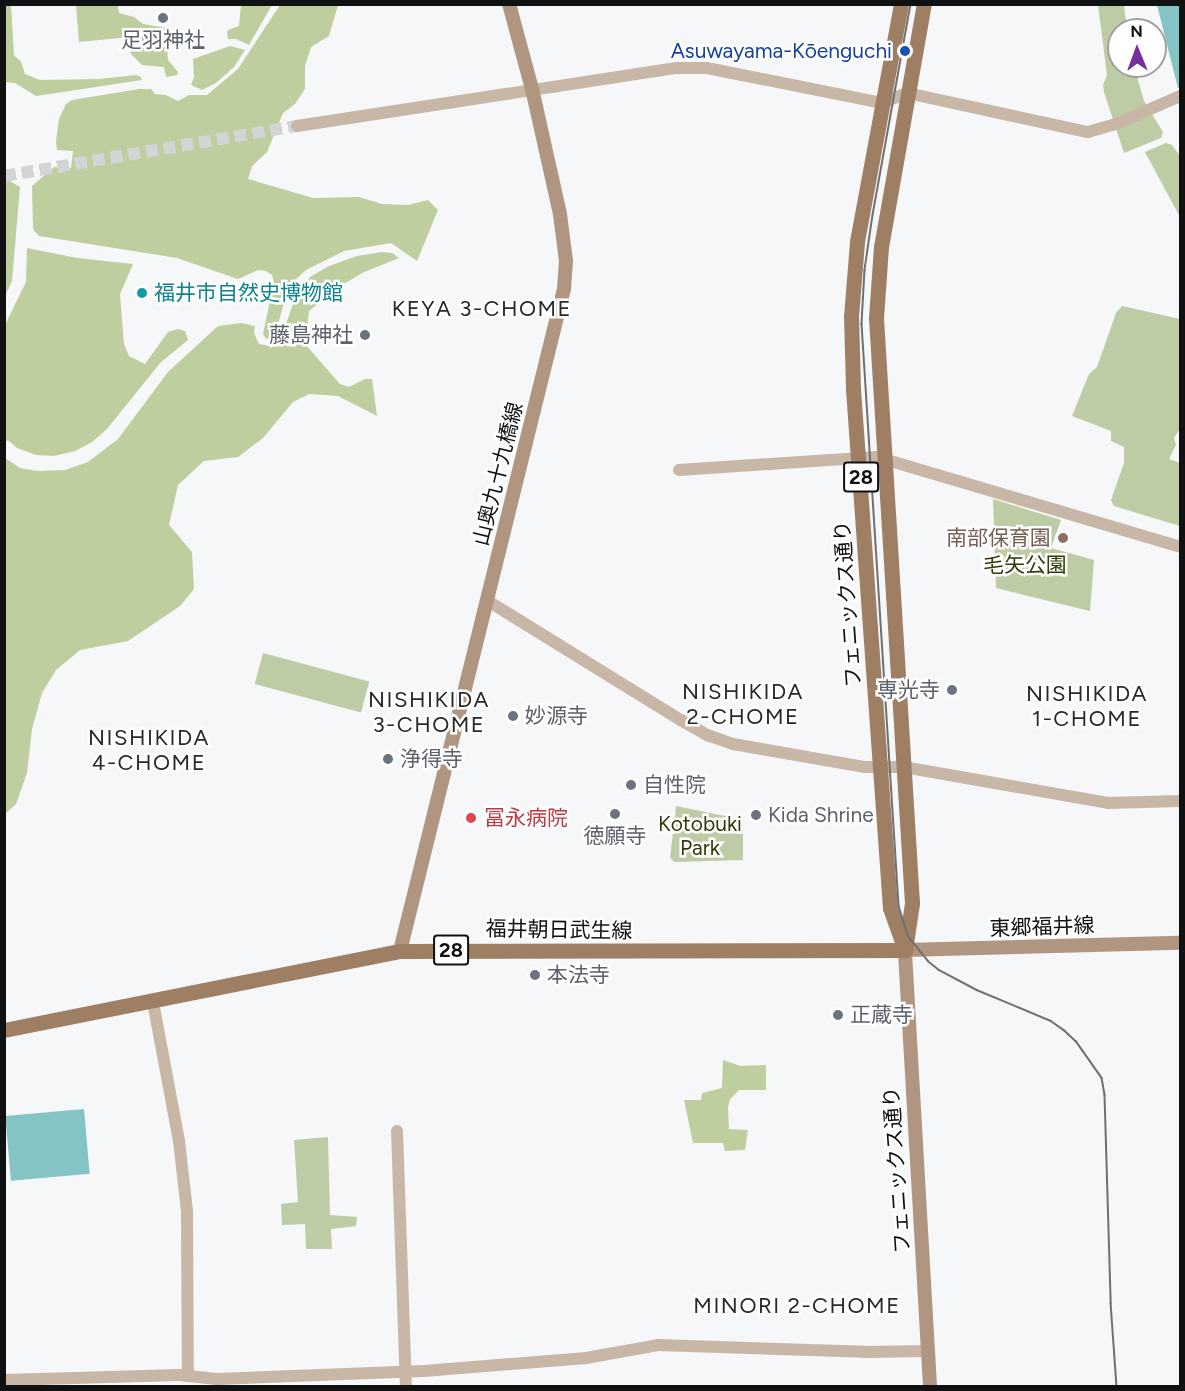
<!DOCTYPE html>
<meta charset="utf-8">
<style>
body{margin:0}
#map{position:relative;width:1185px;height:1391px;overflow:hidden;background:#f5f7f9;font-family:Figtree,"Noto Sans JP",sans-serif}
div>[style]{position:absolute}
.green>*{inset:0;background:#becca5;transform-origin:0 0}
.forest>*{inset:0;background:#bece9f}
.water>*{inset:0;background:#84c4c4;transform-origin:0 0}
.tertiary-tunnel>*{height:12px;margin-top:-6px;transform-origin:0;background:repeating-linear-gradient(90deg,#d3d4d6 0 12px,transparent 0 18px)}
.tertiary>*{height:12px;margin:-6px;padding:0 6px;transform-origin:6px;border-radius:6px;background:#c8b6a7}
.secondary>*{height:14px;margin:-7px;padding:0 7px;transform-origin:7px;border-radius:7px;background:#b09680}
.primary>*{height:15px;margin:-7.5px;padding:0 7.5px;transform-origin:7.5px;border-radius:7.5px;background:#9f7f64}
.tram>*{height:1.5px;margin:-0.75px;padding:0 0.75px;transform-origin:0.75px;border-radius:0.75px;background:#6f7171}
.dots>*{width:16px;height:16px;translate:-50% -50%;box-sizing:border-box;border:3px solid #fff;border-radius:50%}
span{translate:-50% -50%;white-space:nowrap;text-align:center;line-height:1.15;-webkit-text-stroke:5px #fff;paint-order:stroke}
.shield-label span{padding:2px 4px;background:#fff;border:2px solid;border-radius:4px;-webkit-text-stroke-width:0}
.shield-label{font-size:20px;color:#101111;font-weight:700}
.worship-label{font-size:21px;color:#5b616d}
.right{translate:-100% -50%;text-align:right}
.left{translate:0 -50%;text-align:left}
.transit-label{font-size:21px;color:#164399}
.culture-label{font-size:21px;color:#0d838f}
.street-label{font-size:21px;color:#101111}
.education-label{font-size:21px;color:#785e54}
.park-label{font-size:21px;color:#2f3c06}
.health-label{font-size:21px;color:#be3a42}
.neighbourhood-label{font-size:22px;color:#28292a;letter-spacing:1.5px}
.frame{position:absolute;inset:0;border:6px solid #101111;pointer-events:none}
.north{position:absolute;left:1107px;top:18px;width:60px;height:60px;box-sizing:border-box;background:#fff;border:2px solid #9fa0a0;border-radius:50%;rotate:359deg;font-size:16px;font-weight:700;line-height:24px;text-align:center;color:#101111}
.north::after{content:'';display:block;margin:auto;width:21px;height:27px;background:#762ea1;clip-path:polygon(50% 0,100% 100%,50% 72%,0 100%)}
</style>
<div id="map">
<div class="green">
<i style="clip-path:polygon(1098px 5px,1124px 5px,1127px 30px,1119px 30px,1119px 66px,1134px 66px,1144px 101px,1163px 132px,1161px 138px,1124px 153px,1104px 92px,1103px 85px,1107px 75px)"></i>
<i style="clip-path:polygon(1166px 143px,1172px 145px,1180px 156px,1180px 217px,1145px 152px)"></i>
<i style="clip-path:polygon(1122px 306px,1180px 319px,1180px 429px,1174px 438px,1176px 445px,1169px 459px,1180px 463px,1180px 526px,1114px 506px,1111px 500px,1124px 463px,1124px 447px,1111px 441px,1111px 431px,1072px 416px,1089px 374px,1097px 367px,1116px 313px)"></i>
<i style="clip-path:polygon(993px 499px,1061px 520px,1051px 548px,1094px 560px,1090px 611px,996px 588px)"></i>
<i style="left:263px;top:653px;width:110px;height:32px;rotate:15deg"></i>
<i style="clip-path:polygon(676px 806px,735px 818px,743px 824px,743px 860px,675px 862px,670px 858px)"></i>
<i style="clip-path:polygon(328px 1137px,330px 1215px,357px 1217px,356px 1226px,331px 1229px,332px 1249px,306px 1249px,305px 1224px,282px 1225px,281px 1204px,298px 1202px,294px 1140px)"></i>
</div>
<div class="forest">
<i style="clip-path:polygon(5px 4px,11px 5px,14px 55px,21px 62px,25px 74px,40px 80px,99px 79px,136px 75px,141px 77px,142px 80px,36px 96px,15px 83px,5px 82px)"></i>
<i style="clip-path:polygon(76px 5px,118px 5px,119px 13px,134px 17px,143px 24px,166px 28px,168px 60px,178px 72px,177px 75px,166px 77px,164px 67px,142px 65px,131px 54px,130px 37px,79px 42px)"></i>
<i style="clip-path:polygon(241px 5px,272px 5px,249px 45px,236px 39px,228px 39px,227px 33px,228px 30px,239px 26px)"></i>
<i style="clip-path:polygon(280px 5px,338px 5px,329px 36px,311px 47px,305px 66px,305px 89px,295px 104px,283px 113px,267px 152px,252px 166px,248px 179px,313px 198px,359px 197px,382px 204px,408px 205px,428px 200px,438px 210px,417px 261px,391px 243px,344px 251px,306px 270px,296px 279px,287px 292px,275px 335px,266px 339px,263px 334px,274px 282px,272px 275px,266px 271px,258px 270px,238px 279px,177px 258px,39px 236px,33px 229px,32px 186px,54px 167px,71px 168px,73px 151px,57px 150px,56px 142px,59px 119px,66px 104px,72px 100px,139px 89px,151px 89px,155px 94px,166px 95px,178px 101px,189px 95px,207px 95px,238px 69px)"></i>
<i style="clip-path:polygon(230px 46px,245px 50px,234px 67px,216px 83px,202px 90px,191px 85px,194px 77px,193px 59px)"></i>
<i style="clip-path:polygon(5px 178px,20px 187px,12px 281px,5px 296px)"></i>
<i style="clip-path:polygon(27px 248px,77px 258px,133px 264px,120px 294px,124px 344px,129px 356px,145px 364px,168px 332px,178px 329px,185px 331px,188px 340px,161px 362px,107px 429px,92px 442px,75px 451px,54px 456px,36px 455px,17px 448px,8px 440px,5px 442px,5px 325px,26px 282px)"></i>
<i style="clip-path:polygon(382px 252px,392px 253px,399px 258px,362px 273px,339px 287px,309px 311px,305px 344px,340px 384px,349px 387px,365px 379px,372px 379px,377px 416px,338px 396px,309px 394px,293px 402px,263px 438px,238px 457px,204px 461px,178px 485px,169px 525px,192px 552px,194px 589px,180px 606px,128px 641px,80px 650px,56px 670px,42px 693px,32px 729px,27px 773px,16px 804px,5px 814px,5px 458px,20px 468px,38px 471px,65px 470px,88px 462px,118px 439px,168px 372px,218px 326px,241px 323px,255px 326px,254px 333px,259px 344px,275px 347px,279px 345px,295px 298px,310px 277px,329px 266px,357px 256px)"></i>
<i style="clip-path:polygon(723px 1060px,741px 1066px,766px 1065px,766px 1090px,739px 1090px,730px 1099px,728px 1107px,729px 1129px,748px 1130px,745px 1150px,725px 1151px,723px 1143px,693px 1143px,684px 1100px,701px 1100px,702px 1093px,722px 1088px)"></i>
</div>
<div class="water">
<i style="clip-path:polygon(1157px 5px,1180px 5px,1180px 87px,1178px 88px)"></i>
<i style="left:84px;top:1109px;width:65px;height:79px;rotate:85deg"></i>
</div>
<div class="tertiary-tunnel">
<i style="left:4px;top:176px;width:297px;rotate:-9.7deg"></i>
</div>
<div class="tertiary">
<i style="left:297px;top:126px;width:384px;rotate:-8.7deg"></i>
<i style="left:677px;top:68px;width:30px"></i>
<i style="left:707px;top:68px;width:178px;rotate:11.3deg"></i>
<i style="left:882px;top:103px;width:27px;rotate:-22deg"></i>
<i style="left:907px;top:93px;width:185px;rotate:12.2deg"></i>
<i style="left:1088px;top:132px;width:29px;rotate:-16deg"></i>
<i style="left:1116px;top:124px;width:70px;rotate:-23.6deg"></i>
<i style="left:679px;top:470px;width:198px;rotate:-3.8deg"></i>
<i style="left:877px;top:457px;width:316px;rotate:16.5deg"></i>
<i style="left:488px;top:601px;width:227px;rotate:31.7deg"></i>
<i style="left:681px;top:720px;width:30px;rotate:30deg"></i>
<i style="left:707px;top:735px;width:28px;rotate:19deg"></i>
<i style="left:733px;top:744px;width:134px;rotate:9.9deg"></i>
<i style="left:865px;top:767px;width:39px"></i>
<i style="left:904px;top:767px;width:207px;rotate:10deg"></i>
<i style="left:1108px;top:803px;width:72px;rotate:-1.6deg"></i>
<i style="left:153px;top:1002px;width:141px;rotate:79.4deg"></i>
<i style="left:179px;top:1141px;width:70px;rotate:83.5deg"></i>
<i style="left:187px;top:1211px;width:164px;rotate:89.7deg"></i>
<i style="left:397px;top:1131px;width:255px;rotate:88deg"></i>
<i style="left:4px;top:1380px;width:175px;rotate:-1.6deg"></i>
<i style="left:179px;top:1375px;width:38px;rotate:6deg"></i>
<i style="left:217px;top:1379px;width:207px;rotate:-2.2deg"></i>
<i style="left:424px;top:1371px;width:163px;rotate:-4.6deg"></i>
<i style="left:586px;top:1358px;width:73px;rotate:-10.2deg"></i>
<i style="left:658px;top:1345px;width:207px;rotate:1.9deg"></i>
<i style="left:865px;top:1352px;width:64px;rotate:-0.9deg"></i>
</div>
<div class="secondary">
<i style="left:400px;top:951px;width:682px;rotate:-76.09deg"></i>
<i style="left:564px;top:289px;width:28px;rotate:-86deg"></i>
<i style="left:566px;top:261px;width:47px;rotate:-97.3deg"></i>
<i style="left:560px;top:214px;width:128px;rotate:-102.6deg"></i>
<i style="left:532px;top:89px;width:88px;rotate:-105.1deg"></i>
<i style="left:930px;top:1386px;width:437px;rotate:-93.3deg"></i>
<i style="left:905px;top:950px;width:275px;rotate:-1.5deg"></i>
</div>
<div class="primary">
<i style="left:901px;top:4px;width:242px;rotate:100.5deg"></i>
<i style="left:857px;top:242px;width:74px;rotate:94.6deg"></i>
<i style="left:851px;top:316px;width:73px;rotate:88.4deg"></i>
<i style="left:853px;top:389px;width:520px;rotate:85.92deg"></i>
<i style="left:890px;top:908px;width:45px;rotate:70.3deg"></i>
<i style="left:905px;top:950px;width:48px;rotate:-81.5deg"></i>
<i style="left:912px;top:903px;width:586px;rotate:-93.52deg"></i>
<i style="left:876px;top:318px;width:71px;rotate:-86deg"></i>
<i style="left:881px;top:247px;width:247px;rotate:-80deg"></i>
<i style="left:4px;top:1030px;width:404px;rotate:-11.3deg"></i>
<i style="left:400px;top:951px;width:505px;rotate:-0.11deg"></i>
</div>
<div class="tram">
<i style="left:911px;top:4px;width:214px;rotate:100.2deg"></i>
<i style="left:873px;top:215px;width:56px;rotate:98.3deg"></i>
<i style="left:865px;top:270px;width:54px;rotate:93.2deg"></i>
<i style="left:862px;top:324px;width:583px;rotate:86.36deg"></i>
<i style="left:899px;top:906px;width:31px;rotate:73deg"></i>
<i style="left:908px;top:936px;width:32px;rotate:51deg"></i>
<i style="left:928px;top:961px;width:14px;rotate:39deg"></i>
<i style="left:939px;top:970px;width:43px;rotate:27.8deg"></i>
<i style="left:977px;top:990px;width:80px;rotate:22.7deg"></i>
<i style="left:1051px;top:1021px;width:16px;rotate:35deg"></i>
<i style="left:1064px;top:1030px;width:16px;rotate:43deg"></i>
<i style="left:1076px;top:1041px;width:45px;rotate:54.9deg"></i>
<i style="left:1102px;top:1078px;width:17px;rotate:80deg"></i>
<i style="left:1105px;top:1095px;width:208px;rotate:88.3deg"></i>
<i style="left:1111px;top:1303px;width:83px;rotate:85.9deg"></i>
</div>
<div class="dots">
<i style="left:163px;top:18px;background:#6b7280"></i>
<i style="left:905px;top:51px;background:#1a4fb4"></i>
<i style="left:142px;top:293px;background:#0f9aa8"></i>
<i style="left:365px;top:335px;background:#6b7280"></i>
<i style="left:1063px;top:538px;background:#8d6e63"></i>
<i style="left:952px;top:690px;background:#6b7280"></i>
<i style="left:513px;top:716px;background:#6b7280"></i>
<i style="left:388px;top:759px;background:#6b7280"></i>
<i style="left:631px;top:785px;background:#6b7280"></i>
<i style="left:615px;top:814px;background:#6b7280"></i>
<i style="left:756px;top:815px;background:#6b7280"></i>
<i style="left:471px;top:818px;background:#e0444e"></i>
<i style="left:535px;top:975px;background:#6b7280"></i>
<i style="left:838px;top:1015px;background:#6b7280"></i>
</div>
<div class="shield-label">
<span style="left:861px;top:477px">28</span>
<span style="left:451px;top:950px">28</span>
</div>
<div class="worship-label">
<span style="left:163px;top:40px">足羽神社</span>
<span class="right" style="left:353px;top:335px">藤島神社</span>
<span class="right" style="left:940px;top:690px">専光寺</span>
<span class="left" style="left:525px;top:716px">妙源寺</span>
<span class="left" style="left:400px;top:759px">浄得寺</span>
<span class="left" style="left:643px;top:785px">自性院</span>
<span class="left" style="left:768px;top:815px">Kida Shrine</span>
<span style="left:615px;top:836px">徳願寺</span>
<span class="left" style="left:547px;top:975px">本法寺</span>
<span class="left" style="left:850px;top:1015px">正蔵寺</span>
</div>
<div class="transit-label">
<span class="right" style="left:892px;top:51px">Asuwayama-Kōenguchi</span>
</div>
<div class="culture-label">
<span class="left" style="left:154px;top:293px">福井市自然史博物館</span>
</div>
<div class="street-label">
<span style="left:498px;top:474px;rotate:-76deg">山奥九十九橋線</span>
<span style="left:848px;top:604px;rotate:-94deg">フェニックス通り</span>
<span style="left:1042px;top:927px;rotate:-2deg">東郷福井線</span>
<span style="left:559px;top:930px;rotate:1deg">福井朝日武生線</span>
<span style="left:897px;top:1170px;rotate:-94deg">フェニックス通り</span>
</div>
<div class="education-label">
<span class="right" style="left:1051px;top:538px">南部保育園</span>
</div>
<div class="park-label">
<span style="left:1025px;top:565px">毛矢公園</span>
<span style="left:700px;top:836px">Kotobuki<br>Park</span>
</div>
<div class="health-label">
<span class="left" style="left:484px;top:818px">冨永病院</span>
</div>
<div class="neighbourhood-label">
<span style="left:482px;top:309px">KEYA 3-CHOME</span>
<span style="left:743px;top:704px">NISHIKIDA<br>2-CHOME</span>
<span style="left:1087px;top:706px">NISHIKIDA<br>1-CHOME</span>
<span style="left:429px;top:712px">NISHIKIDA<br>3-CHOME</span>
<span style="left:149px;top:750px">NISHIKIDA<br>4-CHOME</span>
<span style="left:797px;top:1306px">MINORI 2-CHOME</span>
</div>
<div class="frame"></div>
<div class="north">N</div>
</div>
